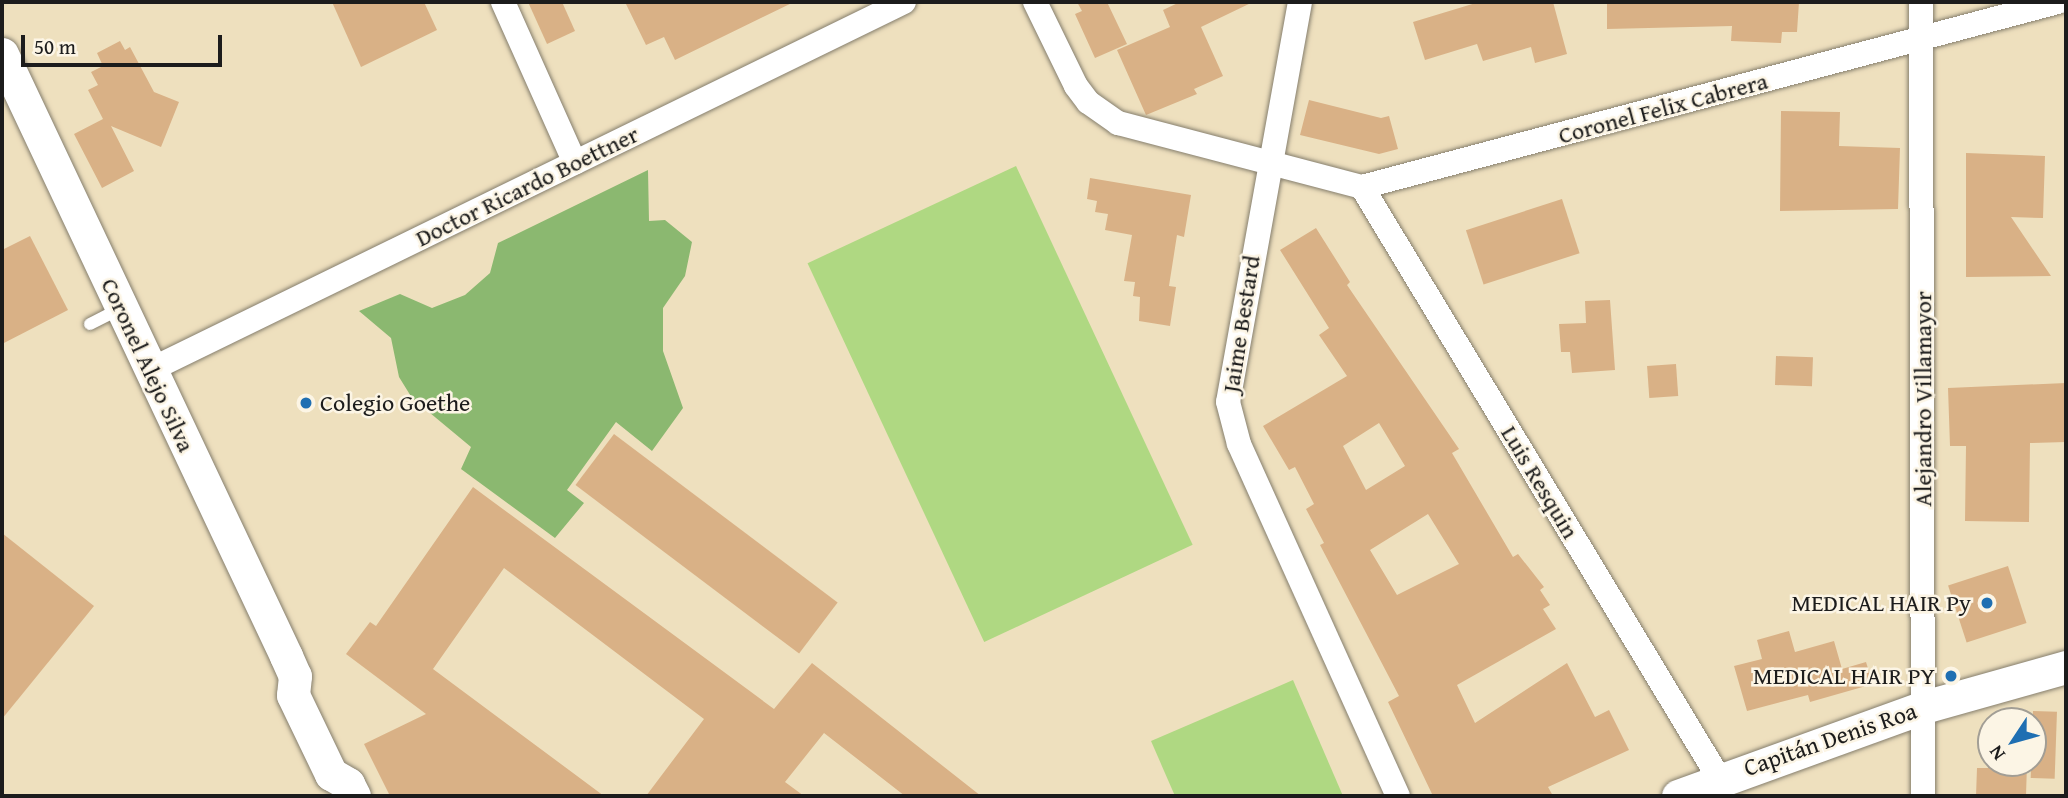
<!DOCTYPE html>
<meta charset="utf-8">
<style>
body{margin:0}
#map{position:relative;width:2068px;height:798px;overflow:hidden;background:#eee0be;font-family:"Gentium Book Plus",serif}
div>[style]{position:absolute}
.green>*{inset:0;background:#afd882;transform-origin:0 0}
.forest>*{inset:0;background:#8bb870}
.building>*{inset:0;background:#d9b186;transform-origin:0 0}
.roads{filter:drop-shadow(0 0 2px #857e6d) drop-shadow(0 0 2px #857e6d)}
.service>*{height:12px;margin:-6px;padding:0 6px;transform-origin:6px;border-radius:6px;background:#fff}
.minor>*{height:24px;margin:-12px;padding:0 12px;transform-origin:12px;border-radius:12px;background:#fff}
.secondary>*{height:33px;margin:-16.5px;padding:0 16.5px;transform-origin:16.5px;border-radius:16.5px;background:#fff}
.dots>*{width:19px;height:19px;translate:-50% -50%;box-sizing:border-box;border:4px solid #fcf5e5;border-radius:50%}
span{translate:-50% -50%;white-space:nowrap;text-align:center;line-height:1.15;-webkit-text-stroke:5px #fcf5e5;paint-order:stroke}
.street-label{font-size:24px;color:#1c1c1c}
.poi-label{font-size:24px;color:#1c1c1c}
.left{translate:0 -50%;text-align:left}
.right{translate:-100% -50%;text-align:right}
.frame{position:absolute;inset:0;border:4px solid #1c1c1c;pointer-events:none}
.north{position:absolute;left:1977px;top:707px;width:70px;height:70px;box-sizing:border-box;background:#fcf5e5;border:2px solid #a29e95;border-radius:50%;rotate:234deg;font-size:19px;font-weight:700;line-height:28px;text-align:center;color:#1c1c1c}
.north::after{content:'';display:block;margin:auto;width:24px;height:32px;background:#1f6fb2;clip-path:polygon(50% 0,100% 100%,50% 72%,0 100%)}
.scale{position:absolute;left:21px;top:35px;width:201px;height:32px;box-sizing:border-box;border:4px solid #1c1c1c;border-top:0;padding-left:9px;font-size:21px;line-height:24px;white-space:nowrap;color:#1c1c1c;-webkit-text-stroke:5px #fcf5e5;paint-order:stroke}
</style>
<div id="map">
<div class="green">
<i style="left:1016px;top:166px;width:418px;height:230px;rotate:65deg"></i>
<i style="clip-path:polygon(1293px 680px,1343px 796px,1175px 796px,1151px 741px)"></i>
</div>
<div class="forest">
<i style="clip-path:polygon(648px 170px,649px 221px,665px 220px,692px 242px,685px 276px,663px 308px,663px 351px,683px 408px,652px 451px,616px 422px,567px 490px,584px 503px,555px 538px,461px 469px,471px 447px,412px 398px,399px 377px,391px 338px,359px 311px,400px 294px,432px 308px,465px 295px,490px 273px,498px 243px)"></i>
</div>
<div class="building">
<i style="clip-path:polygon(332px 2px,424px 2px,437px 30px,361px 67px)"></i>
<i style="clip-path:polygon(528px 2px,562px 2px,575px 31px,547px 44px)"></i>
<i style="clip-path:polygon(625px 2px,794px 2px,675px 60px,664px 37px,646px 45px)"></i>
<i style="clip-path:polygon(1077px 2px,1107px 2px,1127px 44px,1095px 58px,1075px 14px,1082px 11px)"></i>
<i style="clip-path:polygon(1180px 2px,1253px 2px,1201px 27px,1223px 76px,1194px 89px,1197px 94px,1146px 115px,1117px 50px,1170px 27px,1163px 10px)"></i>
<i style="clip-path:polygon(1479px 2px,1553px 2px,1567px 54px,1535px 63px,1531px 47px,1483px 61px,1477px 44px,1425px 60px,1413px 22px)"></i>
<i style="clip-path:polygon(1607px 2px,1799px 2px,1797px 32px,1782px 32px,1781px 43px,1731px 41px,1732px 26px,1607px 29px)"></i>
<i style="clip-path:polygon(120px 41px,125px 50px,130px 47px,154px 92px,179px 102px,161px 147px,111px 126px,134px 171px,102px 188px,74px 134px,103px 119px,88px 90px,98px 85px,91px 72px,103px 66px,97px 53px)"></i>
<i style="clip-path:polygon(1309px 100px,1381px 118px,1389px 116px,1398px 149px,1379px 154px,1300px 135px)"></i>
<i style="clip-path:polygon(1781px 111px,1840px 112px,1839px 146px,1900px 148px,1898px 209px,1780px 211px)"></i>
<i style="clip-path:polygon(1966px 153px,2045px 156px,2043px 218px,2011px 217px,2051px 276px,1966px 277px)"></i>
<i style="clip-path:polygon(1090px 178px,1191px 195px,1184px 237px,1177px 235px,1169px 286px,1176px 287px,1170px 326px,1139px 321px,1140px 297px,1133px 296px,1135px 282px,1124px 281px,1132px 235px,1105px 230px,1108px 214px,1095px 212px,1097px 201px,1087px 199px)"></i>
<i style="left:1562px;top:199px;width:57px;height:101px;rotate:72deg"></i>
<i style="clip-path:polygon(evenodd,1316px 228px,1350px 282px,1347px 285px,1459px 449px,1452px 453px,1513px 557px,1518px 554px,1544px 587px,1540px 590px,1550px 605px,1543px 609px,1556px 629px,1457px 685px,1475px 723px,1567px 663px,1595px 717px,1609px 710px,1629px 750px,1548px 787px,1553px 796px,1433px 796px,1388px 702px,1399px 696px,1320px 545px,1324px 543px,1306px 509px,1314px 504px,1295px 467px,1289px 470px,1263px 426px,1347px 376px,1319px 335px,1329px 328px,1280px 250px,1316px 228px,1379px 423px,1405px 466px,1366px 490px,1343px 446px,1379px 423px,1316px 228px,1428px 514px,1459px 564px,1397px 595px,1370px 550px,1428px 514px)"></i>
<i style="clip-path:polygon(30px 236px,68px 310px,2px 344px,2px 250px)"></i>
<i style="clip-path:polygon(1610px 300px,1615px 370px,1572px 373px,1570px 352px,1561px 352px,1559px 324px,1586px 323px,1585px 301px)"></i>
<i style="left:1776px;top:356px;width:37px;height:29px;rotate:2deg"></i>
<i style="left:1676px;top:364px;width:32px;height:29px;rotate:86deg"></i>
<i style="clip-path:polygon(2066px 383px,2066px 442px,2030px 443px,2029px 522px,1965px 521px,1966px 446px,1950px 446px,1948px 388px)"></i>
<i style="left:614px;top:434px;width:280px;height:64px;rotate:37deg"></i>
<i style="clip-path:polygon(473px 487px,774px 709px,812px 663px,981px 796px,905px 796px,824px 733px,785px 782px,804px 796px,646px 796px,704px 719px,504px 568px,433px 669px,604px 796px,390px 796px,364px 744px,426px 714px,346px 654px,370px 622px,376px 626px)"></i>
<i style="clip-path:polygon(2px 533px,94px 606px,2px 719px)"></i>
<i style="left:2008px;top:566px;width:60px;height:63px;rotate:72deg"></i>
<i style="clip-path:polygon(1789px 631px,1795px 652px,1834px 641px,1842px 669px,1866px 662px,1873px 684px,1810px 702px,1808px 695px,1747px 711px,1734px 666px,1762px 659px,1757px 640px)"></i>
<i style="left:2033px;top:711px;width:24px;height:67px;rotate:2deg"></i>
<i style="clip-path:polygon(1988px 763px,2027px 763px,2026px 796px,1976px 796px,1977px 768px,1988px 768px)"></i>
</div>
<div class="roads">
<div class="service">
<i style="left:90px;top:324px;width:34px;rotate:-27deg"></i>
</div>
<div class="minor">
<i style="left:503px;top:2px;width:176px;rotate:65.9deg"></i>
<i style="left:1035px;top:2px;width:93px;rotate:64deg"></i>
<i style="left:1076px;top:86px;width:20px;rotate:53deg"></i>
<i style="left:1088px;top:102px;width:37px;rotate:35deg"></i>
<i style="left:1118px;top:123px;width:252px;rotate:14.7deg"></i>
<i style="left:1362px;top:187px;width:720px;rotate:-14.89deg"></i>
<i style="left:1300px;top:2px;width:406px;rotate:100.2deg"></i>
<i style="left:1228px;top:402px;width:43px;rotate:75.3deg"></i>
<i style="left:1239px;top:444px;width:386px;rotate:65.7deg"></i>
<i style="left:1921px;top:2px;width:794px;rotate:89.86deg"></i>
<i style="left:1362px;top:187px;width:690px;rotate:58.87deg"></i>
<i style="left:150px;top:370px;width:839px;rotate:-26.02deg"></i>
</div>
<div class="secondary">
<i style="left:2px;top:54px;width:666px;rotate:64.74deg"></i>
<i style="left:286px;top:656px;width:22px;rotate:66deg"></i>
<i style="left:295px;top:676px;width:19px;rotate:96deg"></i>
<i style="left:293px;top:695px;width:88px;rotate:64.3deg"></i>
<i style="left:331px;top:774px;width:20px;rotate:30deg"></i>
<i style="left:348px;top:784px;width:13px;rotate:63deg"></i>
<i style="left:1678px;top:796px;width:262px;rotate:-19.9deg"></i>
<i style="left:1924px;top:707px;width:148px;rotate:-15.7deg"></i>
</div>
</div>
<div class="dots">
<i style="left:306px;top:403px;background:#1f6fb2"></i>
<i style="left:1987px;top:603px;background:#1f6fb2"></i>
<i style="left:1951px;top:676px;background:#1f6fb2"></i>
</div>
<div class="street-label">
<span style="left:1663px;top:108px;rotate:-15deg">Coronel Felix Cabrera</span>
<span style="left:527px;top:186px;rotate:-26deg">Doctor Ricardo Boettner</span>
<span style="left:1241px;top:324px;rotate:-81deg">Jaime Bestard</span>
<span style="left:148px;top:365px;rotate:65deg">Coronel Alejo Silva</span>
<span style="left:1923px;top:399px;rotate:-90deg">Alejandro Villamayor</span>
<span style="left:1540px;top:482px;rotate:59deg">Luis Resquin</span>
<span style="left:1830px;top:739px;rotate:-19deg">Capitán Denis Roa</span>
</div>
<div class="poi-label">
<span class="left" style="left:320px;top:403px">Colegio Goethe</span>
<span class="right" style="left:1971px;top:603px">MEDICAL HAIR Py</span>
<span class="right" style="left:1935px;top:676px">MEDICAL HAIR PY</span>
</div>
<div class="frame"></div>
<div class="north">N</div>
<div class="scale">50 m</div>
</div>
